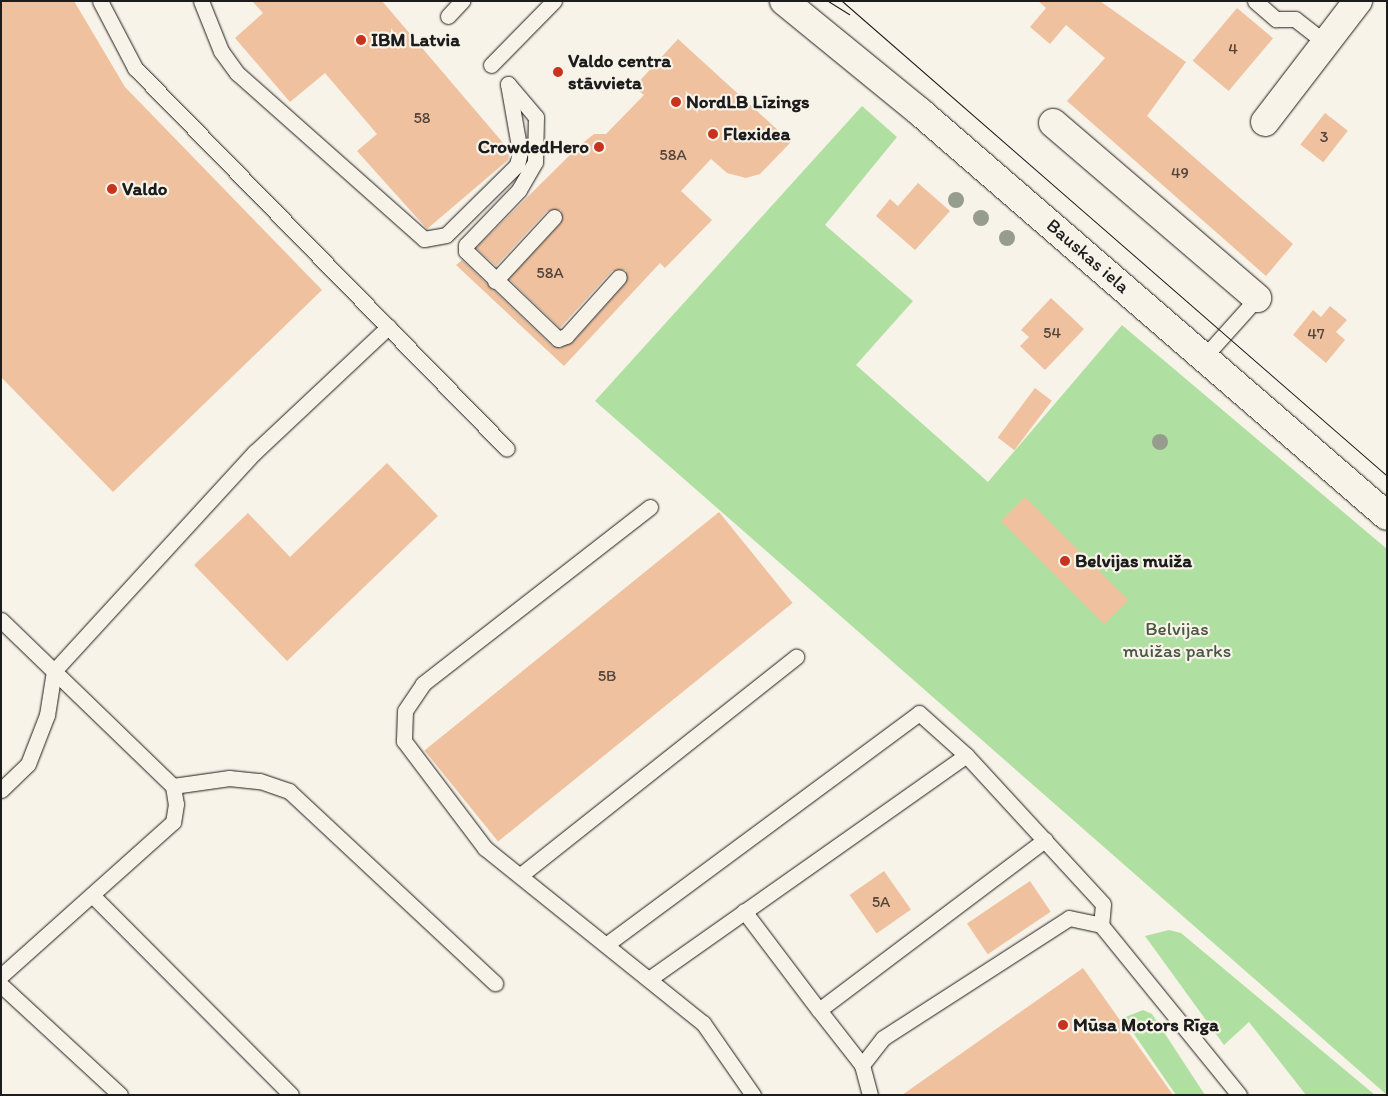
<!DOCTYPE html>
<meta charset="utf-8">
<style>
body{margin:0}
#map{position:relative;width:1388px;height:1096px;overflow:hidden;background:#f7f3e8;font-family:Itim,sans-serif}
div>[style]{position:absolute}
.green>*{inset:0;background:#afe0a1}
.building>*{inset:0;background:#efc19f;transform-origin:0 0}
.roads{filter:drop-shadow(0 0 1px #1c1c1c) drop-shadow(0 0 1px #1c1c1c)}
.service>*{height:15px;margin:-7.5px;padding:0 7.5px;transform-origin:7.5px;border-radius:7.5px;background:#f7f3e8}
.minor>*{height:28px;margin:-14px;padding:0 14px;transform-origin:14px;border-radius:14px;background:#f7f3e8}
.tertiary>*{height:28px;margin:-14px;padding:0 14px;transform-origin:14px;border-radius:14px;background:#f7f3e8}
.tram>*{height:1px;margin:-0.5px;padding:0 0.5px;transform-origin:0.5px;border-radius:0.5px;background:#1c1c1c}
.trees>*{width:16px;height:16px;margin:-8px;border-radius:50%;background:#979d8e}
.dots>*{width:14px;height:14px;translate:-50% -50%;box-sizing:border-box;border:2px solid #f7f3e8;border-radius:50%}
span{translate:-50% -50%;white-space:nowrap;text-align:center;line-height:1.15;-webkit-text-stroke:4.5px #f7f3e8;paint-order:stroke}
.number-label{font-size:16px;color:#51453d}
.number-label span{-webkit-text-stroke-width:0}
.poi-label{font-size:19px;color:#1c1c1c;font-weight:700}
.left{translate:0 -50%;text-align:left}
.right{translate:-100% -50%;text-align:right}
.street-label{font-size:19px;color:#1c1c1c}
.park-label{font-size:19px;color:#485744}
.frame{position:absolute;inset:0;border:2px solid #1c1c1c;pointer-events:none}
</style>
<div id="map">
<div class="green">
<i style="clip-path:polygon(862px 106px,897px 137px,825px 225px,913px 301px,856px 365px,988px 482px,1122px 325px,1387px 549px,1387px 1095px,595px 401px)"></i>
<i style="clip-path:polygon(1169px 930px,1181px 933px,1375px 1095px,1306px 1095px,1249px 1022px,1224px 1045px,1145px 936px)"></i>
<i style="clip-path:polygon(1143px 1010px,1152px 1014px,1205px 1095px,1176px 1095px,1123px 1018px)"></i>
</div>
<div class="building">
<i style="clip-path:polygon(1px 1px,74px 1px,125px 87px,322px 290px,113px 492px,1px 377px)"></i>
<i style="clip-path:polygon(252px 1px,382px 1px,510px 151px,508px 160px,427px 229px,357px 151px,377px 134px,325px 73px,290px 102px,235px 38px,263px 13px)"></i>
<i style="clip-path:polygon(1038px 1px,1100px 1px,1186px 62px,1147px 116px,1293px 244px,1266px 276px,1067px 101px,1105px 58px,1066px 25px,1050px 44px,1030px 27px,1046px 8px)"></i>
<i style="left:1237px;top:8px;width:47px;height:69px;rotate:40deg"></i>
<i style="clip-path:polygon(678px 39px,791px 142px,760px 174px,746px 178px,727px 173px,711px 159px,681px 191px,712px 220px,665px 268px,660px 263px,564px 366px,456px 265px,462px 260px,552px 346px,561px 348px,573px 342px,626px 283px,626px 270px,612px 271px,560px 328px,509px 279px,561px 223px,561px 210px,547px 211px,496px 266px,476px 248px,579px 146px,594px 134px,606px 134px,644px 95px,634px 87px)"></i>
<i style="left:1325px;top:113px;width:29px;height:40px;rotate:38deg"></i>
<i style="clip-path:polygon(918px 183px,950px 211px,915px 250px,876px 216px,890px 199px,898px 206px)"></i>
<i style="clip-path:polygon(1051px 298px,1084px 329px,1045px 370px,1020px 346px,1029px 337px,1021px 330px)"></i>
<i style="clip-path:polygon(1330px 306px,1347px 320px,1336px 332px,1345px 340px,1326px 363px,1293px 335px,1313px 310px,1321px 317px)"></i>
<i style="left:1035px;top:388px;width:21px;height:62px;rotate:37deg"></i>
<i style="clip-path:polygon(387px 463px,438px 516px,287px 661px,194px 565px,248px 513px,290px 557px)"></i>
<i style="left:1025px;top:497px;width:146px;height:34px;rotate:45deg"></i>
<i style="left:719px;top:512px;width:117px;height:379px;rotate:51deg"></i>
<i style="left:884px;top:871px;width:47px;height:42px;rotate:55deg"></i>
<i style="left:1030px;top:881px;width:37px;height:76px;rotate:56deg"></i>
<i style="clip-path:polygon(1083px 968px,1173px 1095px,902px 1095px)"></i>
</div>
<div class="roads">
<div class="service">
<i style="left:100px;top:1px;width:76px;rotate:62.4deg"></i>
<i style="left:135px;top:68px;width:532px;rotate:45.68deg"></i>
<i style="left:201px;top:1px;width:54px;rotate:68.2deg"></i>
<i style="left:221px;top:51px;width:27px;rotate:54deg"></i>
<i style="left:237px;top:73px;width:250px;rotate:41.6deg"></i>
<i style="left:424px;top:239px;width:22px;rotate:-10deg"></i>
<i style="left:446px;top:235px;width:100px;rotate:-44.6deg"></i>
<i style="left:517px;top:165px;width:13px;rotate:-77deg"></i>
<i style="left:520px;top:152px;width:69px;rotate:-100deg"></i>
<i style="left:1255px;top:1px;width:28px;rotate:41deg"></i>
<i style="left:1276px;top:19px;width:19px"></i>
<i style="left:1295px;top:19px;width:39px;rotate:38deg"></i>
<i style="left:448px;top:16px;width:21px;rotate:-47deg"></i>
<i style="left:491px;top:65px;width:90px;rotate:-45.5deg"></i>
<i style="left:508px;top:84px;width:43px;rotate:49.7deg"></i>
<i style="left:536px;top:117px;width:45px;rotate:91.3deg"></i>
<i style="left:535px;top:162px;width:32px;rotate:120deg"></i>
<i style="left:519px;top:190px;width:76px;rotate:133.9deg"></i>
<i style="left:466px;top:245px;width:6px;rotate:90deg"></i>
<i style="left:466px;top:251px;width:127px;rotate:43.7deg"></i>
<i style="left:558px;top:339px;width:9px;rotate:-21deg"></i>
<i style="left:566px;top:336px;width:79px;rotate:-48.1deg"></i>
<i style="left:495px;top:281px;width:87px;rotate:-47.3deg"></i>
<i style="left:1204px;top:357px;width:79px;rotate:-48.1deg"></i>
<i style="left:650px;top:507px;width:288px;rotate:142.1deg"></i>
<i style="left:423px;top:684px;width:32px;rotate:124deg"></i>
<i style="left:405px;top:711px;width:30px;rotate:92deg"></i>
<i style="left:404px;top:741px;width:134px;rotate:52.9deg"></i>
<i style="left:485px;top:848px;width:280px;rotate:38.8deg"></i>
<i style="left:703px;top:1023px;width:88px;rotate:55.2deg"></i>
<i style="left:1px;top:620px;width:239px;rotate:44deg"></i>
<i style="left:173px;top:786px;width:18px;rotate:81deg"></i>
<i style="left:176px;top:804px;width:18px;rotate:99deg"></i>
<i style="left:173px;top:822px;width:231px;rotate:138.2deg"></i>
<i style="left:173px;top:786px;width:57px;rotate:-8.1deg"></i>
<i style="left:229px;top:778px;width:31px;rotate:6deg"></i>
<i style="left:260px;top:781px;width:31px;rotate:19deg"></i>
<i style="left:289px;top:791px;width:282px;rotate:43deg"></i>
<i style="left:1px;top:790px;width:37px;rotate:-44deg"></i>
<i style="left:28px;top:764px;width:53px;rotate:-68.8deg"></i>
<i style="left:47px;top:715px;width:45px;rotate:-81deg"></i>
<i style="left:54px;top:671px;width:297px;rotate:-47.5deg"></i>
<i style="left:255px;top:452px;width:183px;rotate:-43.2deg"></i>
<i style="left:522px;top:874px;width:350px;rotate:-38.4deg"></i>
<i style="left:92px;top:895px;width:282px;rotate:45.1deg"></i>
<i style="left:744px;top:911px;width:124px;rotate:52.9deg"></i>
<i style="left:607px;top:944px;width:388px;rotate:-36.5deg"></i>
<i style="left:919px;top:713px;width:63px;rotate:41.8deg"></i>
<i style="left:966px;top:755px;width:202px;rotate:47.4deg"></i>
<i style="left:1103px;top:904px;width:21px;rotate:95deg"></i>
<i style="left:649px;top:979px;width:388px;rotate:-35.2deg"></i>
<i style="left:1px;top:985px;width:162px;rotate:42.7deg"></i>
<i style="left:862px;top:1065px;width:70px;rotate:-128deg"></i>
<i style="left:819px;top:1010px;width:283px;rotate:-37deg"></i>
<i style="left:870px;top:1095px;width:31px;rotate:-105deg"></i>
<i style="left:862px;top:1065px;width:34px;rotate:-52deg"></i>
<i style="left:883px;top:1038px;width:221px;rotate:-32.8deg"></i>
<i style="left:1069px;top:918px;width:33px;rotate:12deg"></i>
<i style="left:1101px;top:925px;width:219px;rotate:50.9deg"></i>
</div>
<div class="minor">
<i style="left:1265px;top:122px;width:153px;rotate:-52.5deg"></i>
<i style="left:1053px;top:123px;width:269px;rotate:40.6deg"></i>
</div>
<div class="tertiary">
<i style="left:784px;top:1px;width:176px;rotate:39.2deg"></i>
<i style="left:920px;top:112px;width:617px;rotate:40.86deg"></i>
</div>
</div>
<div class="tram">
<i style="left:828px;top:1px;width:25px;rotate:32deg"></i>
<i style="left:842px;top:1px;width:723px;rotate:41.07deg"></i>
</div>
<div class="trees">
<i style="left:956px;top:200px"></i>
<i style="left:981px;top:218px"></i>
<i style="left:1007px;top:238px"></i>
<i style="left:1160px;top:442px"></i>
</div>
<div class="dots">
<i style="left:361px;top:40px;background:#c8321e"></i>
<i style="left:558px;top:72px;background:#c8321e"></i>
<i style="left:676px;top:102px;background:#c8321e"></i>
<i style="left:713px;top:134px;background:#c8321e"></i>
<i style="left:599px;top:147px;background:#c8321e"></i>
<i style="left:112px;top:189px;background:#c8321e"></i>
<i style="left:1065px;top:561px;background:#c8321e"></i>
<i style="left:1063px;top:1025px;background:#c8321e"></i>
</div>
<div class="number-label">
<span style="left:1233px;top:49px">4</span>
<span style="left:422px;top:118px">58</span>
<span style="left:1324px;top:137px">3</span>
<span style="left:673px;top:155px">58A</span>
<span style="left:1180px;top:173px">49</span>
<span style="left:550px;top:273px">58A</span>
<span style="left:1052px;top:333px">54</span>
<span style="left:1316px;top:334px">47</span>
<span style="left:607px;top:676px">5B</span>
<span style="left:881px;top:902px">5A</span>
</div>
<div class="poi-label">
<span class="left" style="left:371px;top:40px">IBM Latvia</span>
<span class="left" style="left:568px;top:72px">Valdo centra<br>stāvvieta</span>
<span class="left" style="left:686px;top:102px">NordLB Līzings</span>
<span class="left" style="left:723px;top:134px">Flexidea</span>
<span class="right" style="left:589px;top:147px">CrowdedHero</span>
<span class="left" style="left:122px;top:189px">Valdo</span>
<span class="left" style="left:1075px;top:561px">Belvijas muiža</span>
<span class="left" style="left:1073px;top:1025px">Mūsa Motors Rīga</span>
</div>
<div class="street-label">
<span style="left:1088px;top:256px;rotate:41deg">Bauskas iela</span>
</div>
<div class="park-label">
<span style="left:1177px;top:640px">Belvijas<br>muižas parks</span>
</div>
<div class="frame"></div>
</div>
